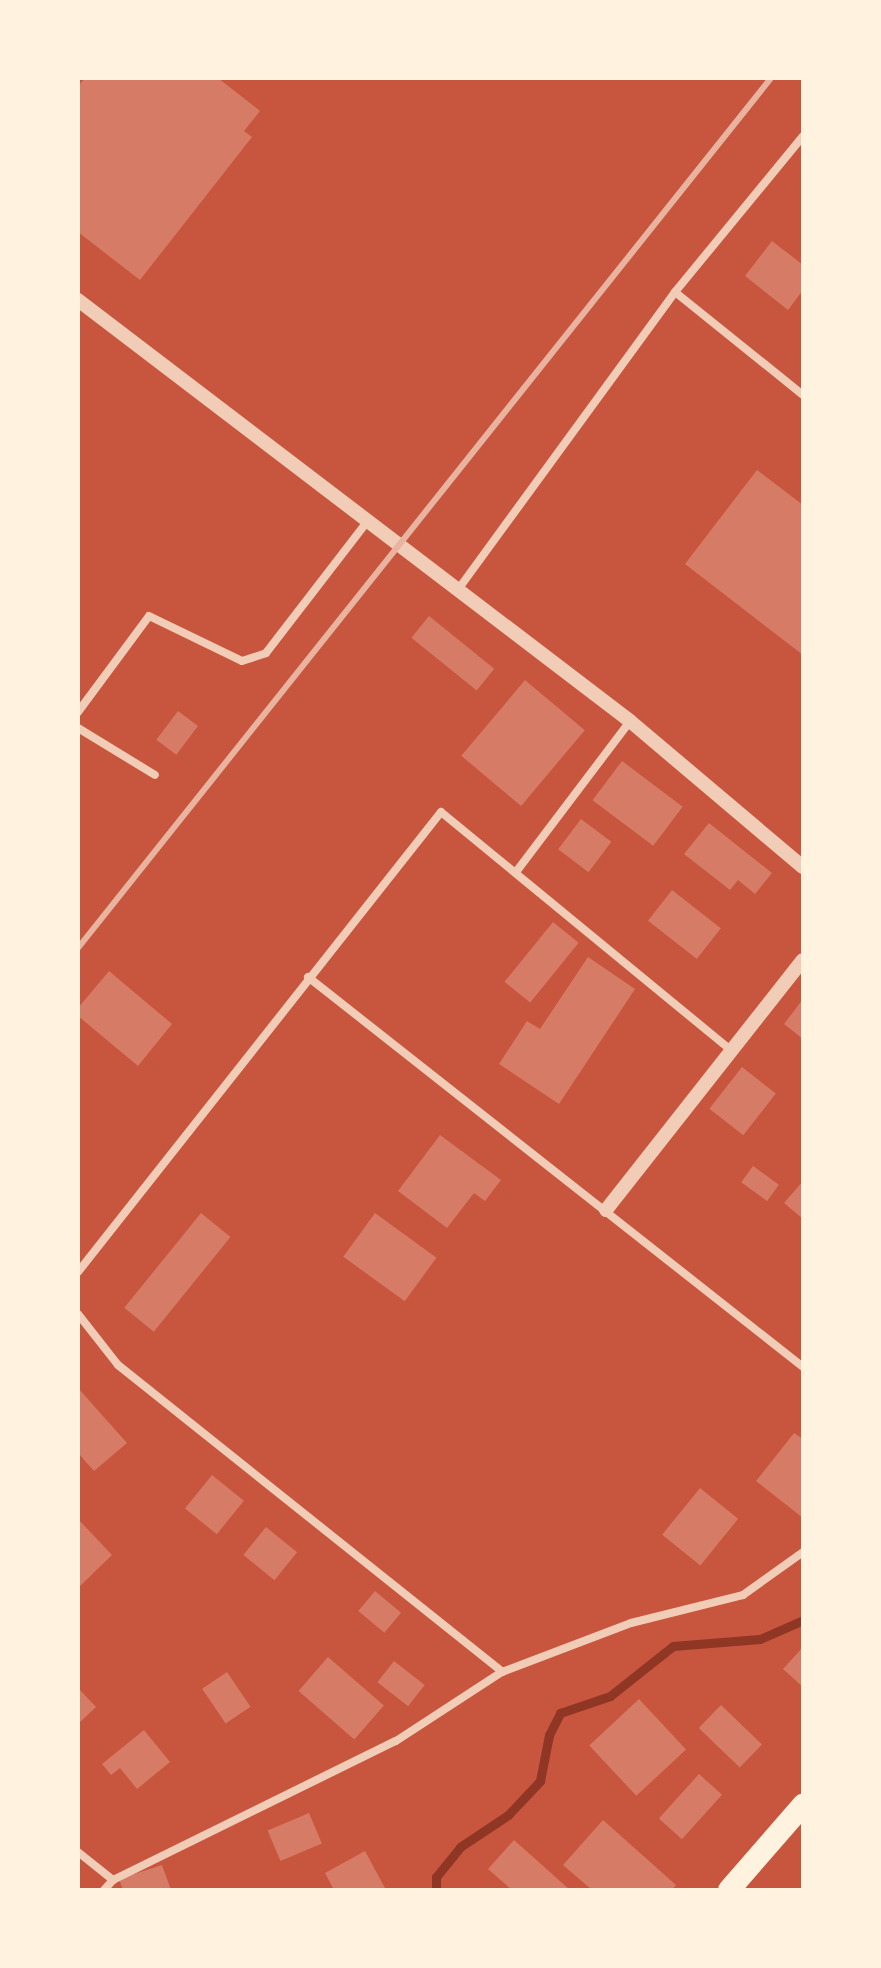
<!DOCTYPE html>
<style>
body{margin:0}
#map{position:relative;width:881px;height:1968px;overflow:hidden;background:#c8553d;font-family:Roboto,sans-serif}
div>[style]{position:absolute}
.stream>*{height:9px;margin:-4.5px;padding:0 4.5px;transform-origin:4.5px;border-radius:4.5px;background:#8f3625}
.building>*{inset:0;background:#d67c66;transform-origin:0 0}
.minor>*{height:8px;margin:-4px;padding:0 4px;transform-origin:4px;border-radius:4px;background:#f1ccb7}
.tertiary>*{height:14px;margin:-7px;padding:0 7px;transform-origin:7px;border-radius:7px;background:#f1ccb7}
.trunk>*{height:22px;margin:-11px;padding:0 11px;transform-origin:11px;border-radius:11px;background:#fff3e0}
.rail>*{height:6px;margin:-3px;padding:0 3px;transform-origin:3px;border-radius:3px;background:#e9b49f}
span{translate:-50% -50%;white-space:nowrap;text-align:center;line-height:1.15;-webkit-text-stroke:8px #fff3e0;paint-order:stroke}
.frame{position:absolute;inset:0;border:80px solid #fff3e0;pointer-events:none}
</style>
<div id="map">
<div class="stream">
<i style="left:436px;top:1890px;width:13px;rotate:-90deg"></i>
<i style="left:436px;top:1877px;width:38px;rotate:-51deg"></i>
<i style="left:460px;top:1847px;width:58px;rotate:-33.7deg"></i>
<i style="left:508px;top:1815px;width:47px;rotate:-46.7deg"></i>
<i style="left:540px;top:1781px;width:47px;rotate:-78.9deg"></i>
<i style="left:549px;top:1735px;width:25px;rotate:-63deg"></i>
<i style="left:560px;top:1713px;width:53px;rotate:-18.8deg"></i>
<i style="left:610px;top:1696px;width:80px;rotate:-38.4deg"></i>
<i style="left:673px;top:1646px;width:87px;rotate:-4.6deg"></i>
<i style="left:760px;top:1639px;width:47px;rotate:-23.8deg"></i>
</div>
<div class="building">
<i style="clip-path:polygon(85px 78px,218px 78px,260px 111px,244px 131px,252px 137px,140px 280px,78px 232px,78px 86px)"></i>
<i style="clip-path:polygon(772px 241px,803px 265px,803px 290px,788px 310px,745px 276px)"></i>
<i style="clip-path:polygon(757px 470px,803px 505px,803px 655px,685px 564px)"></i>
<i style="left:429px;top:616px;width:84px;height:28px;rotate:39deg"></i>
<i style="left:525px;top:680px;width:78px;height:99px;rotate:40deg"></i>
<i style="left:178px;top:711px;width:25px;height:36px;rotate:37deg"></i>
<i style="left:622px;top:761px;width:76px;height:49px;rotate:37deg"></i>
<i style="left:581px;top:819px;width:38px;height:38px;rotate:37deg"></i>
<i style="clip-path:polygon(709px 823px,772px 873px,755px 894px,738px 880px,730px 890px,684px 854px)"></i>
<i style="left:672px;top:890px;width:62px;height:39px;rotate:38deg"></i>
<i style="left:553px;top:922px;width:33px;height:77px;rotate:39deg"></i>
<i style="clip-path:polygon(588px 957px,635px 989px,559px 1104px,499px 1064px,527px 1021px,540px 1029px)"></i>
<i style="clip-path:polygon(109px 971px,172px 1024px,138px 1066px,78px 1016px,78px 1008px)"></i>
<i style="clip-path:polygon(803px 999px,803px 1039px,784px 1024px)"></i>
<i style="left:742px;top:1067px;width:43px;height:53px;rotate:38deg"></i>
<i style="clip-path:polygon(440px 1135px,501px 1180px,485px 1201px,474px 1193px,447px 1228px,398px 1191px)"></i>
<i style="left:753px;top:1166px;width:32px;height:20px;rotate:36deg"></i>
<i style="clip-path:polygon(803px 1181px,803px 1219px,784px 1203px)"></i>
<i style="left:201px;top:1213px;width:38px;height:122px;rotate:39deg"></i>
<i style="left:375px;top:1213px;width:76px;height:54px;rotate:36deg"></i>
<i style="clip-path:polygon(78px 1388px,127px 1443px,94px 1471px,78px 1453px)"></i>
<i style="clip-path:polygon(794px 1433px,803px 1439px,803px 1518px,756px 1481px)"></i>
<i style="left:212px;top:1475px;width:41px;height:43px;rotate:39deg"></i>
<i style="left:700px;top:1488px;width:49px;height:60px;rotate:39deg"></i>
<i style="clip-path:polygon(78px 1519px,112px 1555px,78px 1588px)"></i>
<i style="left:266px;top:1527px;width:40px;height:36px;rotate:39deg"></i>
<i style="left:375px;top:1591px;width:34px;height:26px;rotate:40deg"></i>
<i style="clip-path:polygon(803px 1647px,803px 1687px,783px 1669px)"></i>
<i style="left:328px;top:1657px;width:74px;height:45px;rotate:41deg"></i>
<i style="left:394px;top:1661px;width:39px;height:27px;rotate:38deg"></i>
<i style="left:227px;top:1672px;width:42px;height:30px;rotate:56deg"></i>
<i style="clip-path:polygon(78px 1688px,96px 1707px,78px 1724px)"></i>
<i style="left:639px;top:1699px;width:69px;height:68px;rotate:47deg"></i>
<i style="left:721px;top:1705px;width:57px;height:32px;rotate:44deg"></i>
<i style="clip-path:polygon(144px 1730px,170px 1762px,137px 1789px,120px 1768px,111px 1775px,102px 1764px)"></i>
<i style="left:699px;top:1774px;width:31px;height:60px;rotate:42deg"></i>
<i style="left:309px;top:1813px;width:33px;height:45px;rotate:67deg"></i>
<i style="clip-path:polygon(603px 1820px,676px 1885px,672px 1890px,592px 1890px,563px 1865px)"></i>
<i style="clip-path:polygon(514px 1840px,570px 1890px,512px 1890px,488px 1869px)"></i>
<i style="clip-path:polygon(365px 1851px,386px 1890px,334px 1890px,325px 1873px)"></i>
<i style="clip-path:polygon(162px 1865px,171px 1890px,123px 1890px,119px 1879px)"></i>
</div>
<div class="minor">
<i style="left:675px;top:292px;width:164px;rotate:38.8deg"></i>
<i style="left:457px;top:591px;width:370px;rotate:-53.9deg"></i>
<i style="left:675px;top:292px;width:202px;rotate:-50.6deg"></i>
<i style="left:78px;top:712px;width:119px;rotate:-53.5deg"></i>
<i style="left:149px;top:616px;width:103px;rotate:25.8deg"></i>
<i style="left:242px;top:661px;width:25px;rotate:-18deg"></i>
<i style="left:266px;top:653px;width:165px;rotate:-52.4deg"></i>
<i style="left:78px;top:728px;width:90px;rotate:31.4deg"></i>
<i style="left:516px;top:872px;width:189px;rotate:-52.9deg"></i>
<i style="left:308px;top:977px;width:630px;rotate:38.23deg"></i>
<i style="left:78px;top:1272px;width:586px;rotate:-51.72deg"></i>
<i style="left:441px;top:812px;width:375px;rotate:39.4deg"></i>
<i style="left:78px;top:1314px;width:65px;rotate:51.9deg"></i>
<i style="left:118px;top:1365px;width:492px;rotate:38.6deg"></i>
<i style="left:78px;top:1852px;width:45px;rotate:38.7deg"></i>
<i style="left:104px;top:1890px;width:13px;rotate:-48deg"></i>
<i style="left:113px;top:1880px;width:315px;rotate:-26.2deg"></i>
<i style="left:396px;top:1741px;width:126px;rotate:-33.1deg"></i>
<i style="left:502px;top:1672px;width:138px;rotate:-20.8deg"></i>
<i style="left:631px;top:1623px;width:115px;rotate:-14deg"></i>
<i style="left:743px;top:1595px;width:74px;rotate:-35.6deg"></i>
</div>
<div class="tertiary">
<i style="left:78px;top:300px;width:694px;rotate:37.33deg"></i>
<i style="left:630px;top:721px;width:226px;rotate:40.2deg"></i>
<i style="left:606px;top:1210px;width:318px;rotate:-51.8deg"></i>
</div>
<div class="trunk">
<i style="left:729px;top:1890px;width:113px;rotate:-49deg"></i>
</div>
<div class="rail">
<i style="left:78px;top:948px;width:1112px;rotate:-51.46deg"></i>
</div>
<div class="frame"></div>
</div>
